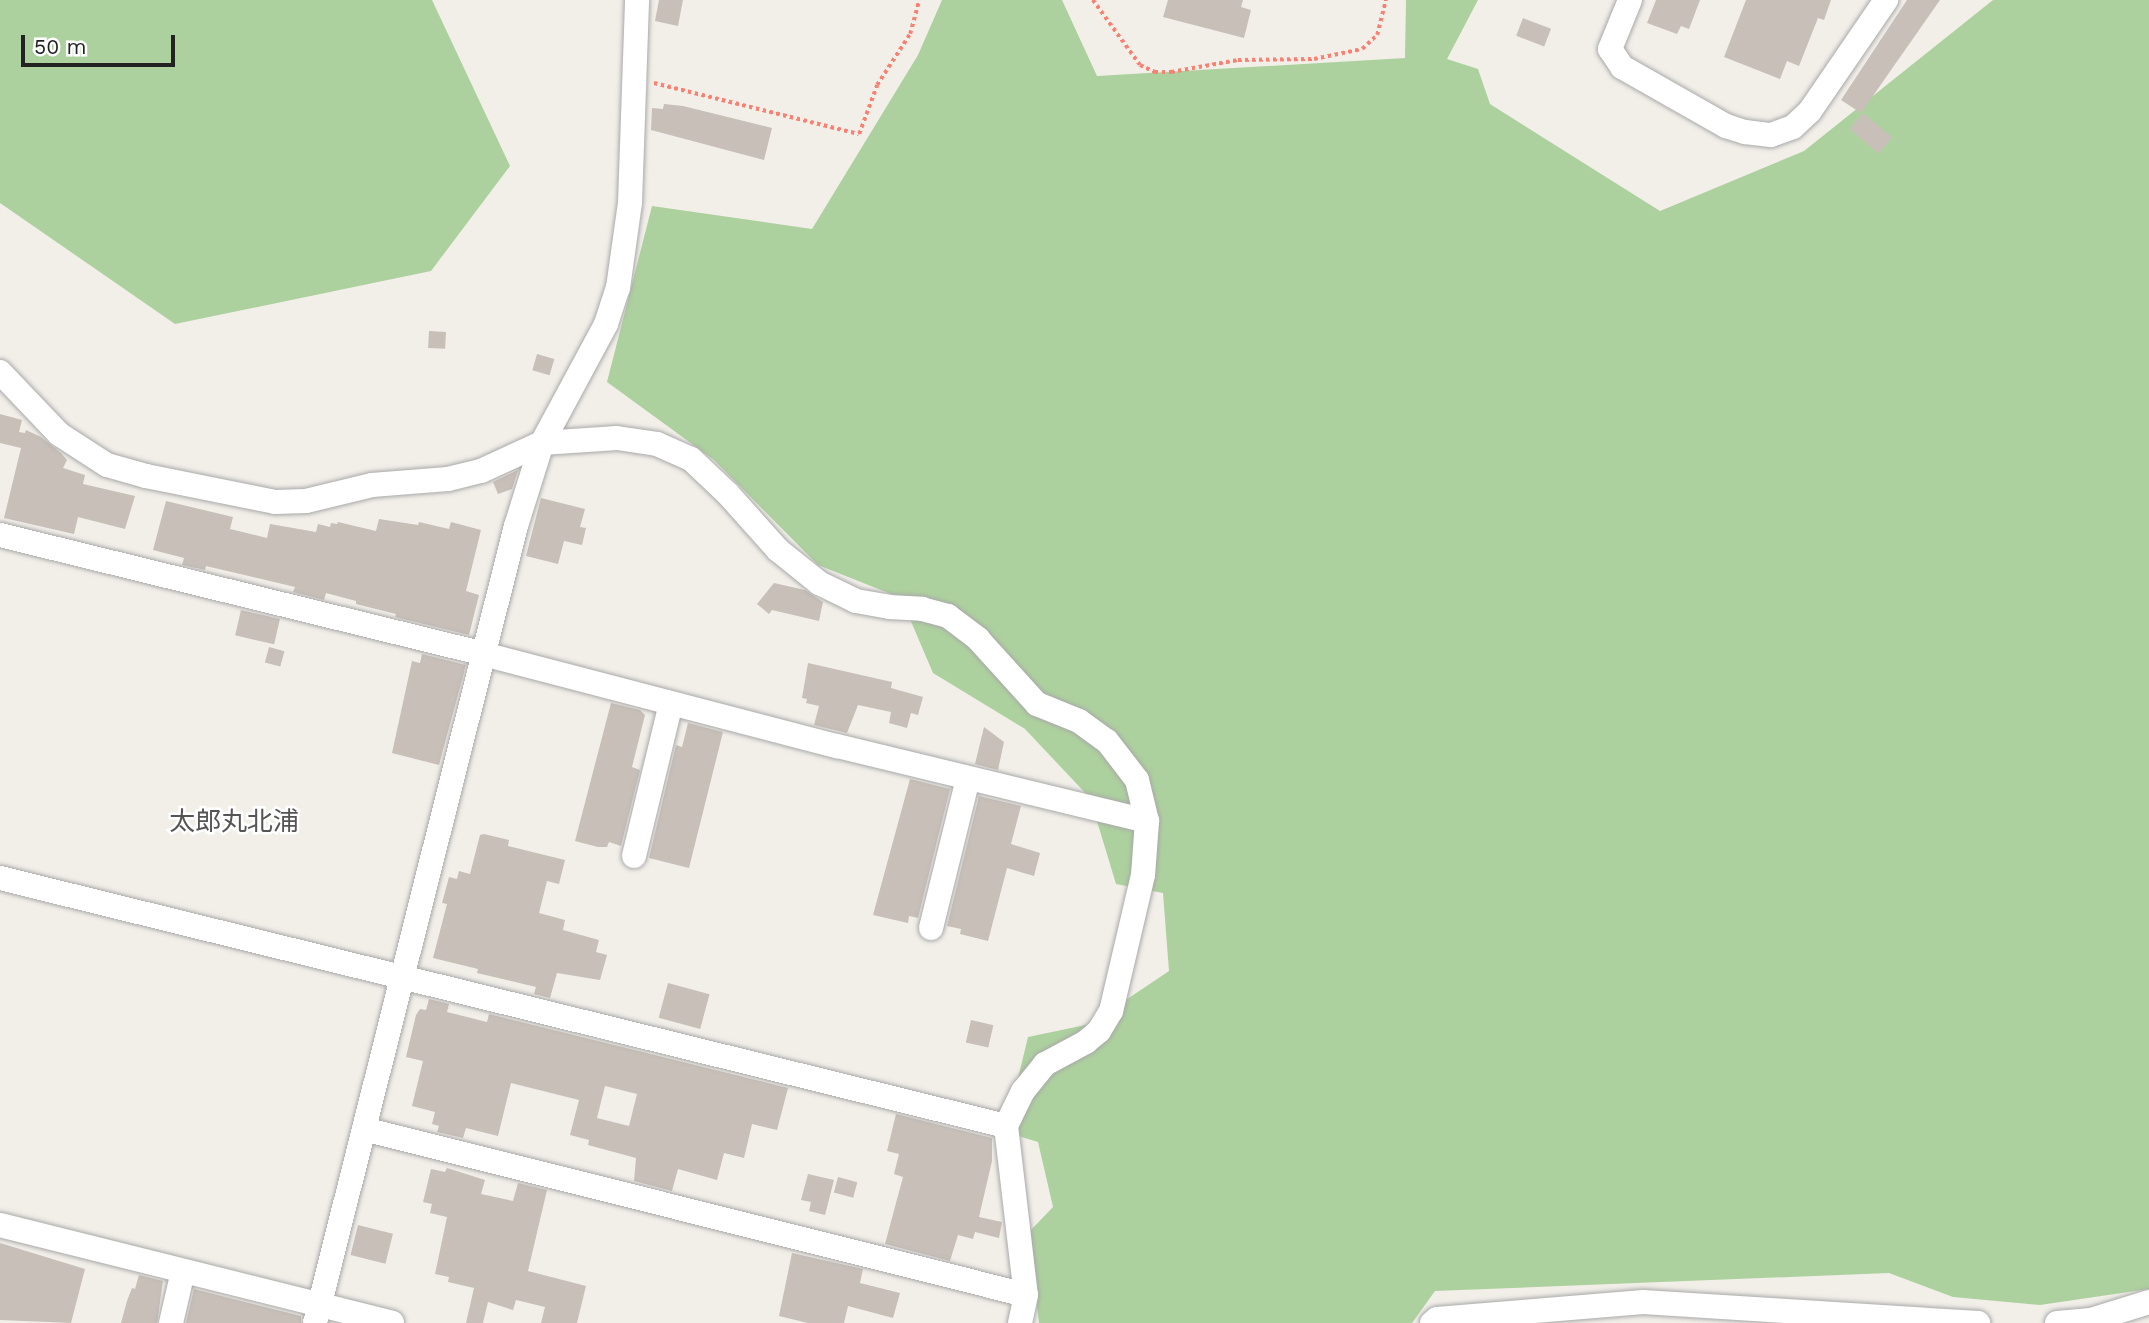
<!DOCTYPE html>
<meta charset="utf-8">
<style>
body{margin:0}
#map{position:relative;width:2149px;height:1323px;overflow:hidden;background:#f2efe9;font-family:"Work Sans","Noto Sans JP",sans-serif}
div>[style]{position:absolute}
.forest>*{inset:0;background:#add19e}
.building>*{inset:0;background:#c7bfb8;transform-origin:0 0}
.path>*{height:3.5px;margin-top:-1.75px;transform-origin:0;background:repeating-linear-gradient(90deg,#fa8072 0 3.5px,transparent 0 7px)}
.roads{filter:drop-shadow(0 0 2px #a9a9a9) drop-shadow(0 0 2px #a9a9a9)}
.minor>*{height:24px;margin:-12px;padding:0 12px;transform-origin:12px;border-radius:12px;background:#fff}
span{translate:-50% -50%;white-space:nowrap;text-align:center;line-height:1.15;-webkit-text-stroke:5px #fff;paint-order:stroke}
.quarter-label{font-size:26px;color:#555}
.scale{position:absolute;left:21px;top:35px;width:154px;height:32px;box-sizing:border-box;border:4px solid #222;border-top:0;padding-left:9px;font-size:21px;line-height:24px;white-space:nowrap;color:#222;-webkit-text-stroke:5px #fff;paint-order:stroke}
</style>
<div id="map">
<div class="forest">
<i style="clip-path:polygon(0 0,432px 0,510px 166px,431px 271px,175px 324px,0 203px)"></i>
<i style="clip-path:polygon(942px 0,1062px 0,1097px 76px,1405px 58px,1406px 0,1478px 0,1447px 59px,1478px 69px,1490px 104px,1660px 211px,1804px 151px,1993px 0,2149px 0,2149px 1289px,2040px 1305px,1953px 1297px,1889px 1273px,1435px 1291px,1412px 1323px,1039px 1323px,1028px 1233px,1053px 1207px,1038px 1142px,1005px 1132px,1028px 1037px,1090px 1024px,1169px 971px,1163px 893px,1116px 884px,1090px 798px,1025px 729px,933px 673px,901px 598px,818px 565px,714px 460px,607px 382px,652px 206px,812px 229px,918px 55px)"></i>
</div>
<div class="building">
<i style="clip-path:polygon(659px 0,683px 0,678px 26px,655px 21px)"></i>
<i style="clip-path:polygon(1168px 0,1243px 0,1241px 7px,1251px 10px,1244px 38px,1163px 17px)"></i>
<i style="clip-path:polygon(1656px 0,1700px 0,1689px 29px,1681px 26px,1677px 34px,1647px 23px)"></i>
<i style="clip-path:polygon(1746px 0,1831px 0,1824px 20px,1818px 18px,1799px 66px,1787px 61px,1780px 79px,1724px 57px)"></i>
<i style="clip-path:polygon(1907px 0,1940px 0,1861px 113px,1841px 100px)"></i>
<i style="left:1523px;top:18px;width:30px;height:19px;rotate:21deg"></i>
<i style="clip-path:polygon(664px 104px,683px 106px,772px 128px,764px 160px,651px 130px,652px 108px,663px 109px)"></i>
<i style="left:1863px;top:113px;width:38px;height:21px;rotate:40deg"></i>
<i style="left:429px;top:331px;width:17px;height:17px;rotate:3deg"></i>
<i style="left:537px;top:354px;width:18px;height:17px;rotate:16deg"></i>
<i style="clip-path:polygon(0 414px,22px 420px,19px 432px,25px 433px,26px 430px,41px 437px,61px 453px,67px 460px,63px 468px,85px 475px,83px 484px,135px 496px,125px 529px,78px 517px,74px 534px,4px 518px,21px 448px,0 443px)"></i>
<i style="clip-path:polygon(518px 470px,512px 489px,498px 494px,493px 482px)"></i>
<i style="clip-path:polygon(541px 498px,585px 509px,580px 527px,586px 528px,582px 545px,564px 541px,558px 564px,526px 556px)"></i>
<i style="clip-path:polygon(166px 501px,233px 517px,230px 529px,267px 538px,270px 524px,316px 532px,318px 524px,330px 527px,331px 523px,337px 524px,338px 522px,376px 531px,379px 519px,418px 525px,419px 522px,449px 529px,451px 522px,481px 530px,466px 591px,479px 595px,469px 635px,395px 617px,396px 614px,356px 604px,356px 601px,326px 593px,324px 600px,293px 592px,295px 587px,206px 566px,205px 570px,182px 565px,184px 558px,153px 550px)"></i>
<i style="clip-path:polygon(774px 583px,805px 590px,823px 602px,819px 621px,772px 610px,769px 614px,757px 604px)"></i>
<i style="left:241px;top:610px;width:40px;height:26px;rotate:13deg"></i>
<i style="left:269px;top:647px;width:16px;height:16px;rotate:15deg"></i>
<i style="clip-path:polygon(422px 654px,466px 665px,439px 765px,392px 753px,412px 661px,420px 663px)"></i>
<i style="clip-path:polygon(808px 663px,892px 682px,891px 688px,923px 697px,918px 715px,911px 713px,907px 728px,889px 723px,891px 712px,858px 705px,847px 733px,814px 725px,819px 706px,806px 703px,807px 699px,802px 698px)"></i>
<i style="clip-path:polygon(611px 703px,640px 710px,645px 715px,632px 767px,640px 770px,621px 846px,609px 842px,607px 847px,598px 847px,575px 841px)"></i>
<i style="clip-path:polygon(688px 723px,723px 732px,689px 868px,649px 858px,676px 745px,682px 747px)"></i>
<i style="clip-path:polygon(984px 727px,1004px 742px,998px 770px,975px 764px)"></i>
<i style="clip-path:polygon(910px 779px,950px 789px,918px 918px,909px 916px,908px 923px,873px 915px)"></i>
<i style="clip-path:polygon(979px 796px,1021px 806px,1011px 844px,1040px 853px,1034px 876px,1007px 868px,988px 941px,960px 934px,961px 929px,947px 926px)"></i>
<i style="clip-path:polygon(484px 834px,509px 840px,508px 846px,565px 860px,559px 884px,547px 881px,539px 913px,565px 920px,563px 930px,599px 940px,596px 952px,607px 955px,600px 980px,557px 973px,550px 998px,534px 994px,536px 987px,477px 973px,478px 969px,433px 958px,447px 904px,442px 903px,449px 877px,457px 879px,459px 871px,470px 874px,480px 835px)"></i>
<i style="left:668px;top:983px;width:43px;height:36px;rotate:15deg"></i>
<i style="clip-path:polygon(evenodd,429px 999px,449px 1004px,447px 1012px,487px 1022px,489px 1014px,788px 1088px,777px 1130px,752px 1124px,744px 1158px,724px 1153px,717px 1180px,678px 1169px,672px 1191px,634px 1181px,636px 1158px,588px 1145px,589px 1140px,570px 1135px,579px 1100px,511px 1083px,498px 1136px,466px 1128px,463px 1138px,437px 1132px,439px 1126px,432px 1124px,435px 1112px,412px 1106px,423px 1061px,406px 1057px,416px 1015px,420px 1009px,426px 1010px,429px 999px,605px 1086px,637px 1094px,629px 1126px,597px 1118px,605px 1086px)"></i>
<i style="left:971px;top:1020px;width:23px;height:23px;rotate:13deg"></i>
<i style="clip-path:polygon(896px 1114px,992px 1138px,992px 1161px,979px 1217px,1002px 1222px,999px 1238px,975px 1232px,973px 1239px,958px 1235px,950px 1261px,885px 1244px,903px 1177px,894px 1174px,899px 1154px,887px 1151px)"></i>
<i style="clip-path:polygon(447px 1168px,485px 1180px,481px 1194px,513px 1201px,518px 1183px,547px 1190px,528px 1271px,586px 1286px,577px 1323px,541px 1323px,545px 1307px,516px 1300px,513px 1310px,488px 1302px,483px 1323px,466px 1323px,474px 1288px,448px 1282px,449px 1277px,435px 1274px,447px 1217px,430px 1213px,432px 1204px,423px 1202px,431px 1169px,445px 1172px)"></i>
<i style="clip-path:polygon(808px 1174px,834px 1180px,825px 1215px,809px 1211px,811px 1202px,801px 1200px)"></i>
<i style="left:838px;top:1177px;width:20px;height:16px;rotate:15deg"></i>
<i style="left:358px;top:1225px;width:36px;height:31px;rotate:14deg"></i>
<i style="clip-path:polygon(0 1243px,85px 1269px,71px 1323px,0 1320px)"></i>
<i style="clip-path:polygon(792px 1253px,863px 1269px,860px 1283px,900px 1293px,893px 1318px,848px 1306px,844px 1323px,808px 1323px,779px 1316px)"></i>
<i style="clip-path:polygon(139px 1275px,163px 1281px,157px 1323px,121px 1323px,127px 1301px,132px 1288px,135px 1289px)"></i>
<i style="clip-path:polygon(194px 1289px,301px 1316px,301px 1323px,186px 1323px)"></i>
</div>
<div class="path">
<i style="left:1093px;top:0;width:80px;rotate:54.1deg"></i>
<i style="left:1140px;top:65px;width:17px;rotate:25deg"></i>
<i style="left:1155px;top:72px;width:16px"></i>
<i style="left:1171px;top:72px;width:68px;rotate:-10.2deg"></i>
<i style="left:1238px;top:60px;width:76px;rotate:-0.8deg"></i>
<i style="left:1314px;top:59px;width:49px;rotate:-11.8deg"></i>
<i style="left:1362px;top:49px;width:21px;rotate:-43deg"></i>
<i style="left:1377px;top:35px;width:36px;rotate:-76deg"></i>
<i style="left:654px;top:83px;width:211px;rotate:14deg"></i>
<i style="left:859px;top:134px;width:52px;rotate:-69.8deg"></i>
<i style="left:877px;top:85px;width:61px;rotate:-57.1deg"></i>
<i style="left:910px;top:34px;width:35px;rotate:-75deg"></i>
</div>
<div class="roads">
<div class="minor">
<i style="left:1630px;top:0;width:53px;rotate:112.2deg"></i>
<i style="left:1610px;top:49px;width:22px;rotate:56deg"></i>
<i style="left:1622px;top:67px;width:120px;rotate:29.6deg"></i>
<i style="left:1726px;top:126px;width:20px;rotate:18deg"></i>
<i style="left:1745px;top:132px;width:26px;rotate:7deg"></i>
<i style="left:1771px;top:135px;width:23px;rotate:-20deg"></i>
<i style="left:1793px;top:127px;width:23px;rotate:-43deg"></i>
<i style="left:1810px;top:111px;width:135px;rotate:-55.6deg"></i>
<i style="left:0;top:372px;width:86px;rotate:46.4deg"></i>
<i style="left:59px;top:434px;width:57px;rotate:32.9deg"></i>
<i style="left:107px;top:465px;width:41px;rotate:15.8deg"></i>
<i style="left:146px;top:476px;width:132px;rotate:11.4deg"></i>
<i style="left:275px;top:502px;width:31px;rotate:-2deg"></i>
<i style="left:306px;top:501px;width:68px;rotate:-13.6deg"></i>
<i style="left:372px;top:485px;width:76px;rotate:-4.5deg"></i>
<i style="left:448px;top:479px;width:34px;rotate:-14deg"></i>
<i style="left:481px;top:471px;width:67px;rotate:-24.7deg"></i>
<i style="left:542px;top:443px;width:75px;rotate:-3.8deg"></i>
<i style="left:617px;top:438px;width:40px;rotate:8.5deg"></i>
<i style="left:657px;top:444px;width:37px;rotate:24deg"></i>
<i style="left:691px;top:459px;width:51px;rotate:43.4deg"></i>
<i style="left:728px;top:494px;width:75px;rotate:48.2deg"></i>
<i style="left:778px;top:550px;width:53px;rotate:38.8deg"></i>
<i style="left:819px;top:583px;width:41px;rotate:25.9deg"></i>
<i style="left:856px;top:601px;width:34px;rotate:10deg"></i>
<i style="left:889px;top:607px;width:33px;rotate:3deg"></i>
<i style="left:922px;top:609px;width:27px;rotate:15deg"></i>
<i style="left:948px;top:616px;width:38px;rotate:37deg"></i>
<i style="left:978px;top:639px;width:88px;rotate:47.8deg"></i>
<i style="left:1037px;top:704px;width:45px;rotate:22deg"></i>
<i style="left:1079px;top:721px;width:34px;rotate:36deg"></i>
<i style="left:1107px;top:741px;width:49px;rotate:52.4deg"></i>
<i style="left:1137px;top:780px;width:42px;rotate:76.3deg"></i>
<i style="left:1147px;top:821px;width:54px;rotate:94.2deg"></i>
<i style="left:1143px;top:875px;width:140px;rotate:103.2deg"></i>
<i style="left:1111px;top:1011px;width:23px;rotate:121deg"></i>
<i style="left:1099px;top:1031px;width:17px;rotate:140deg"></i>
<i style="left:1086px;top:1042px;width:47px;rotate:151.8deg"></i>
<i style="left:1045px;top:1064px;width:35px;rotate:129deg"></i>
<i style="left:1023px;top:1091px;width:39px;rotate:116deg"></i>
<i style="left:1006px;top:1126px;width:170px;rotate:83.3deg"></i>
<i style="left:1026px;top:1295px;width:29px;rotate:102deg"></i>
<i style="left:0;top:535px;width:497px;rotate:13.8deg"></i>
<i style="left:483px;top:654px;width:366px;rotate:14.6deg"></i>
<i style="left:837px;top:746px;width:319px;rotate:13.6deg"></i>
<i style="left:634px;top:856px;width:157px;rotate:-76.4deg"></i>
<i style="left:0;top:878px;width:1036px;rotate:13.85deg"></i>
<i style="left:931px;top:928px;width:154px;rotate:-76.1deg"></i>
<i style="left:364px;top:1129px;width:682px;rotate:14.08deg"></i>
<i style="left:0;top:1225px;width:404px;rotate:14deg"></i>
<i style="left:171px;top:1323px;width:53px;rotate:-77deg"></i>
<i style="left:315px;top:1323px;width:822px;rotate:-75.85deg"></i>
<i style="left:516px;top:526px;width:87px;rotate:-72.6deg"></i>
<i style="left:542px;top:443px;width:135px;rotate:-61.7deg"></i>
<i style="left:606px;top:324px;width:38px;rotate:-72deg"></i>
<i style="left:618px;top:288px;width:86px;rotate:-82deg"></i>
<i style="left:630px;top:203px;width:203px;rotate:-88deg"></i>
<i style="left:1432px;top:1323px;width:6px;rotate:-39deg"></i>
<i style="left:1437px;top:1319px;width:207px;rotate:-4.7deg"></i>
<i style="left:1643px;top:1302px;width:336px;rotate:3.6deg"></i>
<i style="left:2057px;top:1323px;width:34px;rotate:-5deg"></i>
<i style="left:2091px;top:1320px;width:61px;rotate:-17.2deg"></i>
</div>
</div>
<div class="quarter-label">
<span style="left:234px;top:822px">太郎丸北浦</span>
</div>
<div class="scale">50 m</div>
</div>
